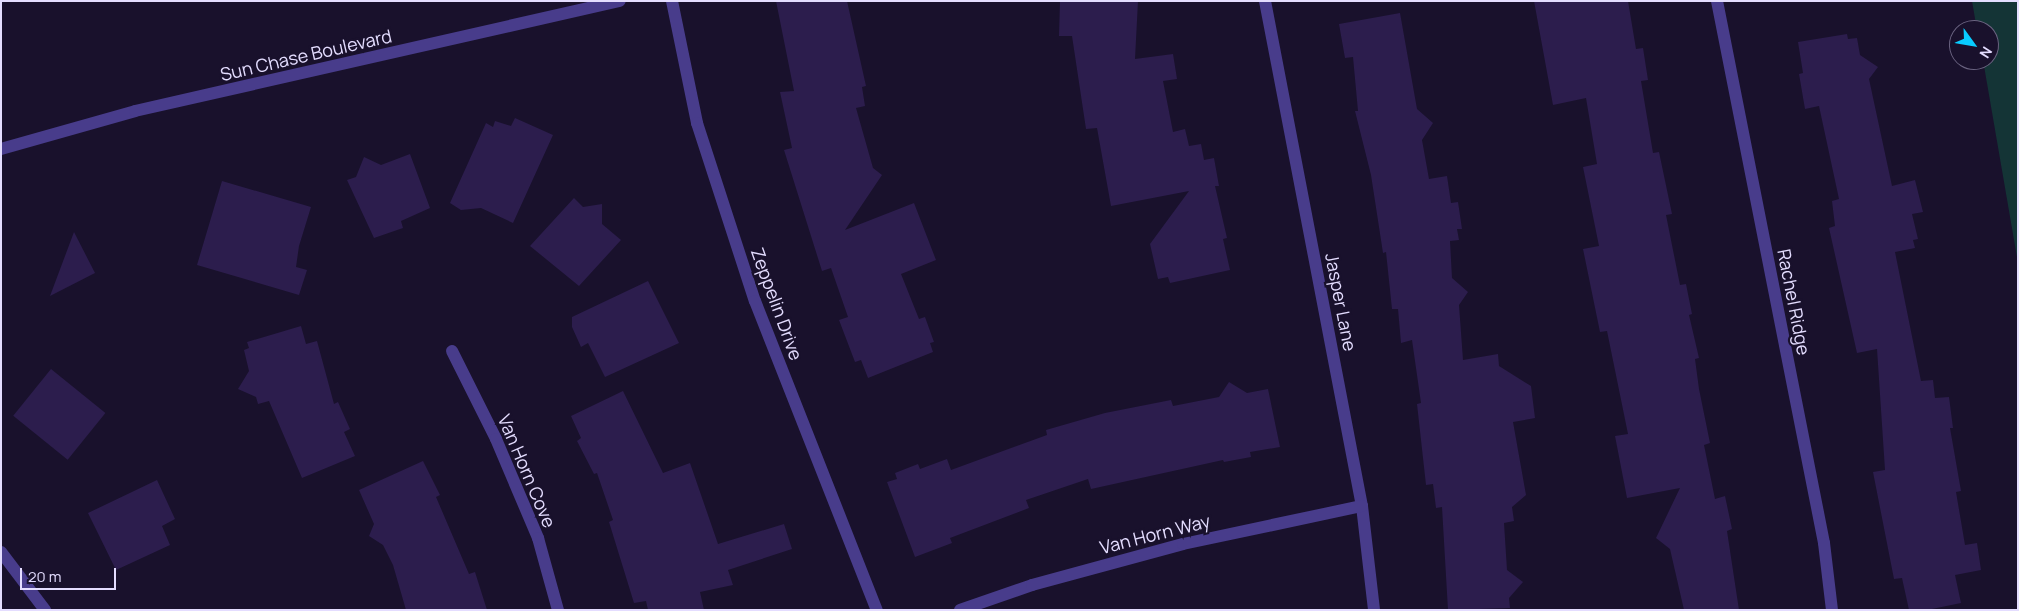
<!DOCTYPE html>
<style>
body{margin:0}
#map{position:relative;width:2019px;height:611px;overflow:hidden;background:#19112c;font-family:Manrope,sans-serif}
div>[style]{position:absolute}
.green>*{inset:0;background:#143436}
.building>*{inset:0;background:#2c1d4d;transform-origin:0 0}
.minor>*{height:12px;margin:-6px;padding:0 6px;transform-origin:6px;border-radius:6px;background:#483c8b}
span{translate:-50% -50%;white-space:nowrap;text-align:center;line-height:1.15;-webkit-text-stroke:4.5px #19112c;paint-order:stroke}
.street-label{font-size:18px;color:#e4ddff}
.frame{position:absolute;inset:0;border:2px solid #e4ddff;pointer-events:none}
.north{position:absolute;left:1949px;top:20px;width:50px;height:50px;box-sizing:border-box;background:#19112c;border:1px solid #6a6380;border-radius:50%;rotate:122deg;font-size:14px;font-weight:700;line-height:20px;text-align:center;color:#e4ddff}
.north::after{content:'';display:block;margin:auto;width:18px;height:22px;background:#09ccff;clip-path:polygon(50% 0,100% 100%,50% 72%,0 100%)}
.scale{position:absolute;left:20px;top:568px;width:96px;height:22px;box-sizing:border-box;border:2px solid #e4ddff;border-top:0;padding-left:6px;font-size:15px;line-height:18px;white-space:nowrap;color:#e4ddff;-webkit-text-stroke:4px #19112c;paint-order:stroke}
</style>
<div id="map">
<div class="green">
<i style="clip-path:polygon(1972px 1px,2018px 1px,2018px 263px,1983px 60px,1989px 60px,1989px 30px,1977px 30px)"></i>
</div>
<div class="building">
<i style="clip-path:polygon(776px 1px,847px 1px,866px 86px,862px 87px,865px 106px,856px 108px,873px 168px,882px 175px,845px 230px,914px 203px,936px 260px,901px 274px,919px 319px,925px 317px,934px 342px,930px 343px,933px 352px,868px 378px,861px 360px,855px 362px,839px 320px,848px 317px,831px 268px,822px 271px,784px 150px,792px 148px,780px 92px,794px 91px)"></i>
<i style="clip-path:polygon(1060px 1px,1138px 1px,1135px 59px,1173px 54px,1177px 79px,1163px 81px,1173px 132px,1185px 129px,1189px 146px,1201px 144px,1204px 160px,1214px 158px,1219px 186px,1215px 186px,1227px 238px,1223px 239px,1230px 270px,1170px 283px,1168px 277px,1158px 279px,1150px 244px,1189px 191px,1111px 206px,1097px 128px,1086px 129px,1072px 36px,1059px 36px)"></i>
<i style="clip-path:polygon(1534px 1px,1628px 1px,1636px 49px,1643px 48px,1648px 80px,1641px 81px,1653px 153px,1659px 152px,1672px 214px,1666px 215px,1680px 285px,1686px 284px,1692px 314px,1689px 315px,1699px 358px,1695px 359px,1699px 389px,1710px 443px,1704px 445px,1715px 499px,1725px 496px,1732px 529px,1727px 531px,1739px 610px,1684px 610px,1670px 549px,1656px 538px,1680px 488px,1627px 498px,1615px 436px,1628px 434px,1607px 331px,1600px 332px,1583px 249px,1599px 246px,1583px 167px,1597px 164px,1586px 98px,1553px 105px)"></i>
<i style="clip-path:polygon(1400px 13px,1417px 109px,1433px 123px,1422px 140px,1429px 179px,1447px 176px,1451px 203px,1458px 202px,1462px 229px,1457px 229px,1459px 240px,1450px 241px,1452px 278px,1468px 292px,1459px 305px,1463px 360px,1498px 354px,1499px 366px,1531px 386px,1535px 418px,1513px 422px,1526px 495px,1512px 507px,1514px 521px,1504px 523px,1507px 570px,1523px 582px,1509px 598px,1510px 608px,1448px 610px,1442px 507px,1436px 508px,1433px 484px,1426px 485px,1417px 404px,1421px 403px,1412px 340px,1401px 343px,1398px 309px,1392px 309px,1386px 252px,1383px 253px,1371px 175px,1355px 111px,1358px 111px,1353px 57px,1345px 58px,1339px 24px)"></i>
<i style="clip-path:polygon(1847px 34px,1848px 39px,1857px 38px,1860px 55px,1878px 67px,1869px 79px,1892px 186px,1915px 180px,1923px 212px,1912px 214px,1918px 239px,1913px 240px,1915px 248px,1895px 252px,1921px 381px,1933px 380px,1935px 398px,1949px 397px,1953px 428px,1950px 428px,1961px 491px,1956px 492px,1965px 545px,1977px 543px,1981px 570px,1955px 575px,1961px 603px,1927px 610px,1909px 610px,1902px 578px,1894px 579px,1873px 472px,1885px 470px,1877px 349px,1857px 353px,1829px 228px,1835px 226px,1832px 201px,1839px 199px,1819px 106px,1805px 109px,1799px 74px,1803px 73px,1798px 42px)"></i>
<i style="clip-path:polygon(515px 118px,553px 135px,513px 223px,481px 208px,461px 210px,450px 203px,486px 123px,493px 127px,495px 121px,511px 126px)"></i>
<i style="clip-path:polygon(410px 154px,430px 208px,401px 221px,403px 228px,374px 238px,347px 180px,356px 177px,364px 157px,381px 165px)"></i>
<i style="clip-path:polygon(222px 181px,311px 207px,299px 246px,296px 267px,307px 270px,299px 295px,197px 265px)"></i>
<i style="clip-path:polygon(574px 198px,583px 207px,602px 204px,602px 224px,621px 240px,579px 286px,530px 246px)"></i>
<i style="clip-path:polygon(74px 232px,95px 273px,50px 296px)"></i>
<i style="clip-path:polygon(648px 281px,679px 343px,605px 377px,588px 343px,581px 347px,572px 327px,572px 317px)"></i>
<i style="clip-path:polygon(301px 326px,306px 344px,317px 341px,334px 404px,338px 402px,350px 429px,344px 432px,355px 456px,302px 478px,269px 401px,258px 404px,256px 397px,238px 389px,249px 371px,244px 350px,249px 348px,247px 342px)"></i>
<i style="left:51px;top:369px;width:70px;height:60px;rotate:39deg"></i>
<i style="clip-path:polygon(1229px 382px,1247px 393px,1268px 389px,1280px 447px,1250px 452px,1251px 457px,1224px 462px,1223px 460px,1091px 489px,1088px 479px,1026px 500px,1029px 508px,950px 538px,952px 543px,915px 557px,887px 482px,897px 479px,895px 473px,918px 464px,920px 469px,947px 459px,951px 470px,1047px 435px,1046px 430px,1105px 413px,1171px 400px,1173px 406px,1219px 397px)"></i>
<i style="clip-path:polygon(623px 391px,663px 473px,690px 463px,718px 544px,784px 524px,792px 549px,728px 570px,733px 585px,700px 592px,704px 610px,648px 610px,646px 601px,634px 603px,609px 522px,613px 520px,597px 473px,594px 474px,577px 441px,581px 438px,571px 416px)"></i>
<i style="clip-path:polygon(423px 461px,440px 495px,436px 497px,469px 574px,475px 572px,487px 610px,406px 610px,393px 565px,383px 545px,369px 536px,374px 524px,359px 490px)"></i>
<i style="clip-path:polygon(157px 480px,175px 519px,162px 526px,170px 545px,116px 570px,88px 513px)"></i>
</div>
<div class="minor">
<i style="left:672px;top:1px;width:125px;rotate:78.4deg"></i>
<i style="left:697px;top:123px;width:187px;rotate:72deg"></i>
<i style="left:755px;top:301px;width:332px;rotate:68.5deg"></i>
<i style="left:1265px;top:1px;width:514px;rotate:79.13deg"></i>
<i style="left:1362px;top:506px;width:105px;rotate:83.4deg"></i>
<i style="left:1717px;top:1px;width:552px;rotate:78.83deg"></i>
<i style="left:1824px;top:543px;width:67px;rotate:83.2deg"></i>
<i style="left:1px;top:149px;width:139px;rotate:-15.8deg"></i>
<i style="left:135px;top:111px;width:497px;rotate:-12.8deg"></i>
<i style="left:452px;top:351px;width:98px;rotate:63.4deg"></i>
<i style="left:496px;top:439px;width:108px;rotate:67deg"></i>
<i style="left:538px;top:538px;width:75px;rotate:74.5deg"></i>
<i style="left:1px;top:552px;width:73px;rotate:52.8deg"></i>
<i style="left:960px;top:610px;width:76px;rotate:-19.1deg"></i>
<i style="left:1032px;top:585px;width:156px;rotate:-15.2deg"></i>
<i style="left:1183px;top:544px;width:183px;rotate:-12deg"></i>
</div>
<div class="street-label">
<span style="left:306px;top:55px;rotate:-13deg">Sun Chase Boulevard</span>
<span style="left:1341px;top:302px;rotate:79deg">Jasper Lane</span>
<span style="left:1794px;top:302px;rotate:79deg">Rachel Ridge</span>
<span style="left:777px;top:304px;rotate:70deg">Zeppelin Drive</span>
<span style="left:527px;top:471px;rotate:67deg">Van Horn Cove</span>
<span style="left:1155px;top:534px;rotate:-14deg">Van Horn Way</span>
</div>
<div class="frame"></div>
<div class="north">N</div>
<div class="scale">20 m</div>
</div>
